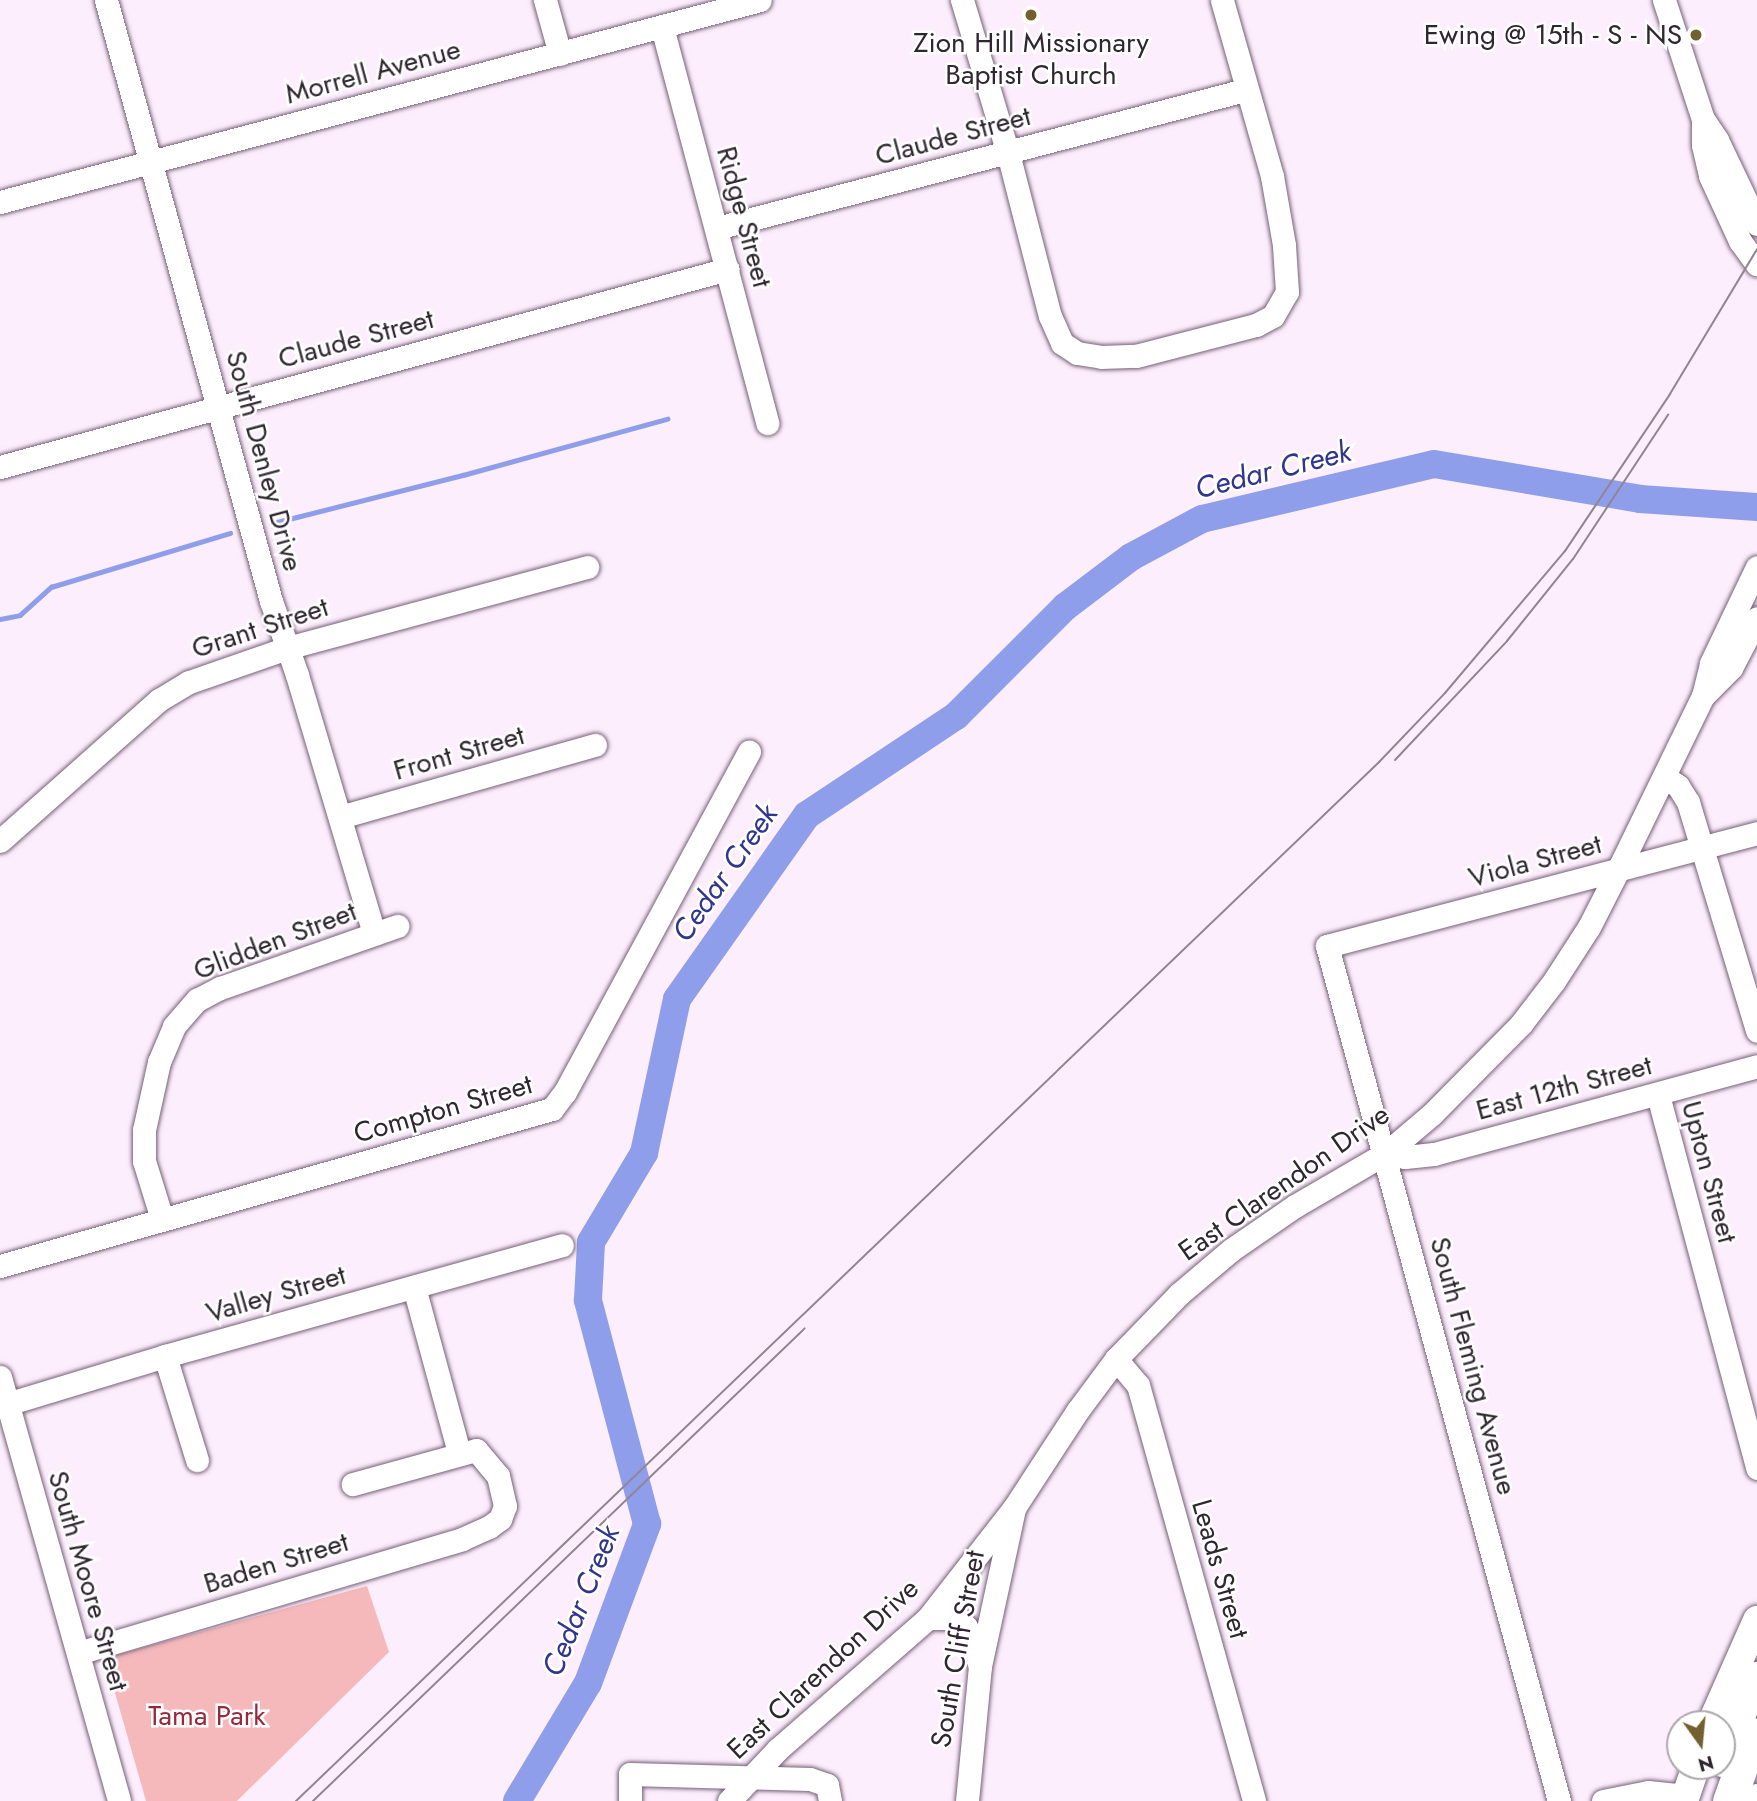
<!DOCTYPE html>
<style>
body{margin:0}
#map{position:relative;width:1757px;height:1801px;overflow:hidden;background:#fdeefd;font-family:Jost,sans-serif}
div>[style]{position:absolute}
.green>*{inset:0;background:#f5b9bb}
.stream>*{height:4.5px;margin:-2.25px;padding:0 2.25px;transform-origin:2.25px;border-radius:2.25px;background:#8f9eea}
.river>*{height:28px;margin:-14px;padding:0 14px;transform-origin:14px;border-radius:14px;background:#8f9eea}
.roads{filter:drop-shadow(0 0 2px #766077) drop-shadow(0 0 2px #766077)}
.minor>*{height:23px;margin:-11.5px;padding:0 11.5px;transform-origin:11.5px;border-radius:11.5px;background:#fff}
.major>*{height:28px;margin:-14px;padding:0 14px;transform-origin:14px;border-radius:14px;background:#fff}
.highway>*{height:33px;margin:-16.5px;padding:0 16.5px;transform-origin:16.5px;border-radius:16.5px;background:#fff}
.tram>*{height:2px;margin:-1px;padding:0 1px;transform-origin:1px;border-radius:1px;background:#918591}
.dots>*{width:19px;height:19px;translate:-50% -50%;box-sizing:border-box;border:4px solid #fff;border-radius:50%}
span{translate:-50% -50%;white-space:nowrap;text-align:center;line-height:1.15;-webkit-text-stroke:5px #fff;paint-order:stroke}
.poi-label{font-size:28px;color:#302630}
.right{translate:-100% -50%;text-align:right}
.street-label{font-size:28px;color:#302630}
.park-label{font-size:28px;color:#962a3c}
.water-label{font-size:30px;color:#30358d;font-style:italic}
.north{position:absolute;left:1666px;top:1710px;width:70px;height:70px;box-sizing:border-box;background:#fff;border:2px solid #aca8ac;border-radius:50%;rotate:165deg;font-size:19px;font-weight:700;line-height:28px;text-align:center;color:#302630}
.north::after{content:'';display:block;margin:auto;width:24px;height:32px;background:#72612f;clip-path:polygon(50% 0,100% 100%,50% 72%,0 100%)}
</style>
<div id="map">
<div class="green">
<i style="clip-path:polygon(367px 1586px,389px 1652px,237px 1801px,146px 1801px,105px 1658px)"></i>
</div>
<div class="stream">
<i style="left:277px;top:522px;width:192px;rotate:-14.2deg"></i>
<i style="left:463px;top:475px;width:212px;rotate:-15.4deg"></i>
<i style="left:0;top:619px;width:20px;rotate:-11deg"></i>
<i style="left:20px;top:615px;width:42px;rotate:-42.1deg"></i>
<i style="left:51px;top:587px;width:187px;rotate:-16.8deg"></i>
</div>
<div class="river">
<i style="left:517px;top:1801px;width:138px;rotate:-59deg"></i>
<i style="left:588px;top:1683px;width:170px;rotate:-69.6deg"></i>
<i style="left:647px;top:1524px;width:232px;rotate:-104.8deg"></i>
<i style="left:588px;top:1300px;width:58px;rotate:-87deg"></i>
<i style="left:591px;top:1242px;width:104px;rotate:-59.2deg"></i>
<i style="left:644px;top:1153px;width:157px;rotate:-77.9deg"></i>
<i style="left:677px;top:999px;width:225px;rotate:-54.8deg"></i>
<i style="left:807px;top:815px;width:179px;rotate:-33.6deg"></i>
<i style="left:956px;top:716px;width:154px;rotate:-45deg"></i>
<i style="left:1065px;top:607px;width:83px;rotate:-37.1deg"></i>
<i style="left:1131px;top:557px;width:81px;rotate:-28.2deg"></i>
<i style="left:1202px;top:519px;width:238px;rotate:-13.3deg"></i>
<i style="left:1434px;top:464px;width:209px;rotate:9.6deg"></i>
<i style="left:1640px;top:499px;width:117px;rotate:3.9deg"></i>
</div>
<div class="roads">
<div class="minor">
<i style="left:106px;top:0;width:623px;rotate:74.65deg"></i>
<i style="left:271px;top:601px;width:78px;rotate:70.6deg"></i>
<i style="left:297px;top:675px;width:270px;rotate:73.4deg"></i>
<i style="left:545px;top:0;width:56px;rotate:74.5deg"></i>
<i style="left:962px;top:0;width:160px;rotate:73.3deg"></i>
<i style="left:1008px;top:153px;width:168px;rotate:75.6deg"></i>
<i style="left:1050px;top:316px;width:30px;rotate:66deg"></i>
<i style="left:1062px;top:343px;width:18px;rotate:34deg"></i>
<i style="left:1077px;top:353px;width:24px;rotate:9deg"></i>
<i style="left:1101px;top:357px;width:35px;rotate:-2deg"></i>
<i style="left:1136px;top:356px;width:124px;rotate:-14.5deg"></i>
<i style="left:1256px;top:325px;width:19px;rotate:-28deg"></i>
<i style="left:1273px;top:316px;width:28px;rotate:-60deg"></i>
<i style="left:1287px;top:292px;width:47px;rotate:-93.7deg"></i>
<i style="left:1284px;top:245px;width:70px;rotate:-99.9deg"></i>
<i style="left:1272px;top:176px;width:183px;rotate:-105.9deg"></i>
<i style="left:1664px;top:0;width:125px;rotate:71.9deg"></i>
<i style="left:1703px;top:119px;width:25px;rotate:56deg"></i>
<i style="left:1717px;top:140px;width:93px;rotate:64.5deg"></i>
<i style="left:662px;top:27px;width:410px;rotate:75.1deg"></i>
<i style="left:1703px;top:119px;width:26px;rotate:90deg"></i>
<i style="left:1703px;top:145px;width:32px;rotate:77deg"></i>
<i style="left:1710px;top:176px;width:72px;rotate:65.2deg"></i>
<i style="left:1740px;top:241px;width:29px;rotate:54deg"></i>
<i style="left:0;top:202px;width:786px;rotate:-14.88deg"></i>
<i style="left:717px;top:228px;width:546px;rotate:-14.65deg"></i>
<i style="left:0;top:467px;width:754px;rotate:-15.22deg"></i>
<i style="left:1703px;top:696px;width:40px;rotate:-45deg"></i>
<i style="left:1731px;top:668px;width:56px;rotate:-62.5deg"></i>
<i style="left:1665px;top:777px;width:16px;rotate:35deg"></i>
<i style="left:1678px;top:786px;width:19px;rotate:58deg"></i>
<i style="left:1688px;top:802px;width:239px;rotate:73.2deg"></i>
<i style="left:340px;top:817px;width:265px;rotate:-15.8deg"></i>
<i style="left:0;top:841px;width:213px;rotate:-41.6deg"></i>
<i style="left:159px;top:700px;width:35px;rotate:-31deg"></i>
<i style="left:189px;top:682px;width:104px;rotate:-19.1deg"></i>
<i style="left:287px;top:648px;width:311px;rotate:-15.1deg"></i>
<i style="left:1658px;top:1095px;width:386px;rotate:75.1deg"></i>
<i style="left:1386px;top:1153px;width:19px;rotate:12deg"></i>
<i style="left:1405px;top:1157px;width:29px;rotate:-6deg"></i>
<i style="left:1434px;top:1154px;width:335px;rotate:-15.2deg"></i>
<i style="left:162px;top:1219px;width:61px;rotate:-107.2deg"></i>
<i style="left:144px;top:1161px;width:31px;rotate:-90deg"></i>
<i style="left:144px;top:1130px;width:70px;rotate:-77.6deg"></i>
<i style="left:159px;top:1062px;width:39px;rotate:-67deg"></i>
<i style="left:174px;top:1026px;width:35px;rotate:-49deg"></i>
<i style="left:197px;top:1000px;width:26px;rotate:-28deg"></i>
<i style="left:220px;top:988px;width:188px;rotate:-19.3deg"></i>
<i style="left:0;top:1266px;width:574px;rotate:-15.88deg"></i>
<i style="left:552px;top:1109px;width:21px;rotate:-53deg"></i>
<i style="left:565px;top:1092px;width:387px;rotate:-61.6deg"></i>
<i style="left:414px;top:1287px;width:172px;rotate:74.8deg"></i>
<i style="left:165px;top:1356px;width:109px;rotate:72.9deg"></i>
<i style="left:1116px;top:1359px;width:34px;rotate:50deg"></i>
<i style="left:1138px;top:1385px;width:432px;rotate:74.4deg"></i>
<i style="left:0;top:1377px;width:440px;rotate:74.3deg"></i>
<i style="left:7px;top:1404px;width:165px;rotate:-16.9deg"></i>
<i style="left:165px;top:1356px;width:412px;rotate:-15.6deg"></i>
<i style="left:928px;top:1618px;width:30px"></i>
<i style="left:958px;top:1618px;width:12px;rotate:48deg"></i>
<i style="left:966px;top:1627px;width:41px;rotate:70.3deg"></i>
<i style="left:78px;top:1653px;width:401px;rotate:-16.5deg"></i>
<i style="left:462px;top:1539px;width:30px;rotate:-24deg"></i>
<i style="left:489px;top:1527px;width:14px;rotate:-36deg"></i>
<i style="left:500px;top:1519px;width:14px;rotate:-69deg"></i>
<i style="left:505px;top:1506px;width:31px;rotate:-103deg"></i>
<i style="left:498px;top:1476px;width:34px;rotate:-130deg"></i>
<i style="left:476px;top:1450px;width:128px;rotate:164.5deg"></i>
<i style="left:630px;top:1801px;width:27px;rotate:-90deg"></i>
<i style="left:630px;top:1774px;width:180px;rotate:1.6deg"></i>
<i style="left:810px;top:1779px;width:18px;rotate:19deg"></i>
<i style="left:827px;top:1785px;width:16px;rotate:79deg"></i>
<i style="left:729px;top:1801px;width:71px;rotate:-46.7deg"></i>
<i style="left:778px;top:1749px;width:199px;rotate:-41.1deg"></i>
<i style="left:928px;top:1618px;width:140px;rotate:-52deg"></i>
<i style="left:1014px;top:1508px;width:117px;rotate:-56.9deg"></i>
<i style="left:1078px;top:1410px;width:64px;rotate:-53.3deg"></i>
<i style="left:1116px;top:1359px;width:91px;rotate:-45.9deg"></i>
<i style="left:1179px;top:1294px;width:68px;rotate:-40.2deg"></i>
<i style="left:1231px;top:1250px;width:78px;rotate:-34.5deg"></i>
<i style="left:1295px;top:1206px;width:105px;rotate:-30.2deg"></i>
<i style="left:1386px;top:1153px;width:60px;rotate:-40.3deg"></i>
<i style="left:1432px;top:1114px;width:127px;rotate:-45.3deg"></i>
<i style="left:1521px;top:1024px;width:54px;rotate:-52.5deg"></i>
<i style="left:1554px;top:981px;width:64px;rotate:-57.1deg"></i>
<i style="left:1589px;top:927px;width:64px;rotate:-63deg"></i>
<i style="left:1618px;top:870px;width:194px;rotate:-64deg"></i>
<i style="left:1703px;top:696px;width:34px;rotate:-76deg"></i>
<i style="left:1711px;top:663px;width:106px;rotate:-64.4deg"></i>
<i style="left:967px;top:1801px;width:136px;rotate:-84.5deg"></i>
<i style="left:980px;top:1666px;width:156px;rotate:-77.8deg"></i>
<i style="left:1559px;top:1801px;width:886px;rotate:-105.18deg"></i>
<i style="left:1327px;top:946px;width:445px;rotate:-14.7deg"></i>
<i style="left:1603px;top:1801px;width:46px;rotate:-11.3deg"></i>
<i style="left:1648px;top:1792px;width:38px;rotate:6deg"></i>
</div>
<div class="major">
<i style="left:1711px;top:1724px;width:114px;rotate:-66.1deg"></i>
<i style="left:1684px;top:1801px;width:37px;rotate:-71deg"></i>
</div>
<div class="highway">
<i style="left:1722px;top:1760px;width:64px;rotate:-69.9deg"></i>
<i style="left:1744px;top:1700px;width:26px;rotate:-59deg"></i>
<i style="left:1729px;top:1801px;width:71px;rotate:-70.3deg"></i>
<i style="left:1757px;top:1801px;width:1px;rotate:-90deg"></i>
</div>
</div>
<div class="tram">
<i style="left:1395px;top:760px;width:163px;rotate:-46.7deg"></i>
<i style="left:1507px;top:641px;width:105px;rotate:-51.2deg"></i>
<i style="left:1573px;top:559px;width:173px;rotate:-56.6deg"></i>
<i style="left:296px;top:1801px;width:1502px;rotate:-43.81deg"></i>
<i style="left:1380px;top:761px;width:94px;rotate:-46.3deg"></i>
<i style="left:1445px;top:693px;width:186px;rotate:-49.8deg"></i>
<i style="left:1565px;top:551px;width:189px;rotate:-56.2deg"></i>
<i style="left:1670px;top:394px;width:169px;rotate:-59deg"></i>
<i style="left:313px;top:1801px;width:682px;rotate:-43.87deg"></i>
</div>
<div class="dots">
<i style="left:1031px;top:15px;background:#72612f"></i>
<i style="left:1696px;top:35px;background:#72612f"></i>
</div>
<div class="poi-label">
<span class="right" style="left:1682px;top:35px">Ewing @ 15th - S - NS</span>
<span style="left:1031px;top:59px">Zion Hill Missionary<br>Baptist Church</span>
</div>
<div class="street-label">
<span style="left:373px;top:72px;rotate:-15deg">Morrell Avenue</span>
<span style="left:953px;top:136px;rotate:-15deg">Claude Street</span>
<span style="left:744px;top:217px;rotate:75deg">Ridge Street</span>
<span style="left:356px;top:339px;rotate:-15deg">Claude Street</span>
<span style="left:264px;top:461px;rotate:75deg">South Denley Drive</span>
<span style="left:260px;top:628px;rotate:-18deg">Grant Street</span>
<span style="left:459px;top:753px;rotate:-16deg">Front Street</span>
<span style="left:1535px;top:861px;rotate:-15deg">Viola Street</span>
<span style="left:275px;top:941px;rotate:-21deg">Glidden Street</span>
<span style="left:1564px;top:1088px;rotate:-15deg">East 12th Street</span>
<span style="left:443px;top:1109px;rotate:-16deg">Compton Street</span>
<span style="left:1709px;top:1172px;rotate:75deg">Upton Street</span>
<span style="left:1284px;top:1183px;rotate:-35deg">East Clarendon Drive</span>
<span style="left:276px;top:1294px;rotate:-16deg">Valley Street</span>
<span style="left:1473px;top:1366px;rotate:75deg">South Fleming Avenue</span>
<span style="left:276px;top:1563px;rotate:-17deg">Baden Street</span>
<span style="left:1220px;top:1569px;rotate:74deg">Leads Street</span>
<span style="left:88px;top:1581px;rotate:74deg">South Moore Street</span>
<span style="left:958px;top:1649px;rotate:-80deg">South Cliff Street</span>
<span style="left:823px;top:1669px;rotate:-43deg">East Clarendon Drive</span>
</div>
<div class="park-label">
<span style="left:207px;top:1716px">Tama Park</span>
</div>
<div class="water-label">
<span style="left:1273px;top:470px;rotate:-14deg">Cedar Creek</span>
<span style="left:725px;top:873px;rotate:-55deg">Cedar Creek</span>
<span style="left:581px;top:1601px;rotate:-68deg">Cedar Creek</span>
</div>
<div class="north">N</div>
</div>
